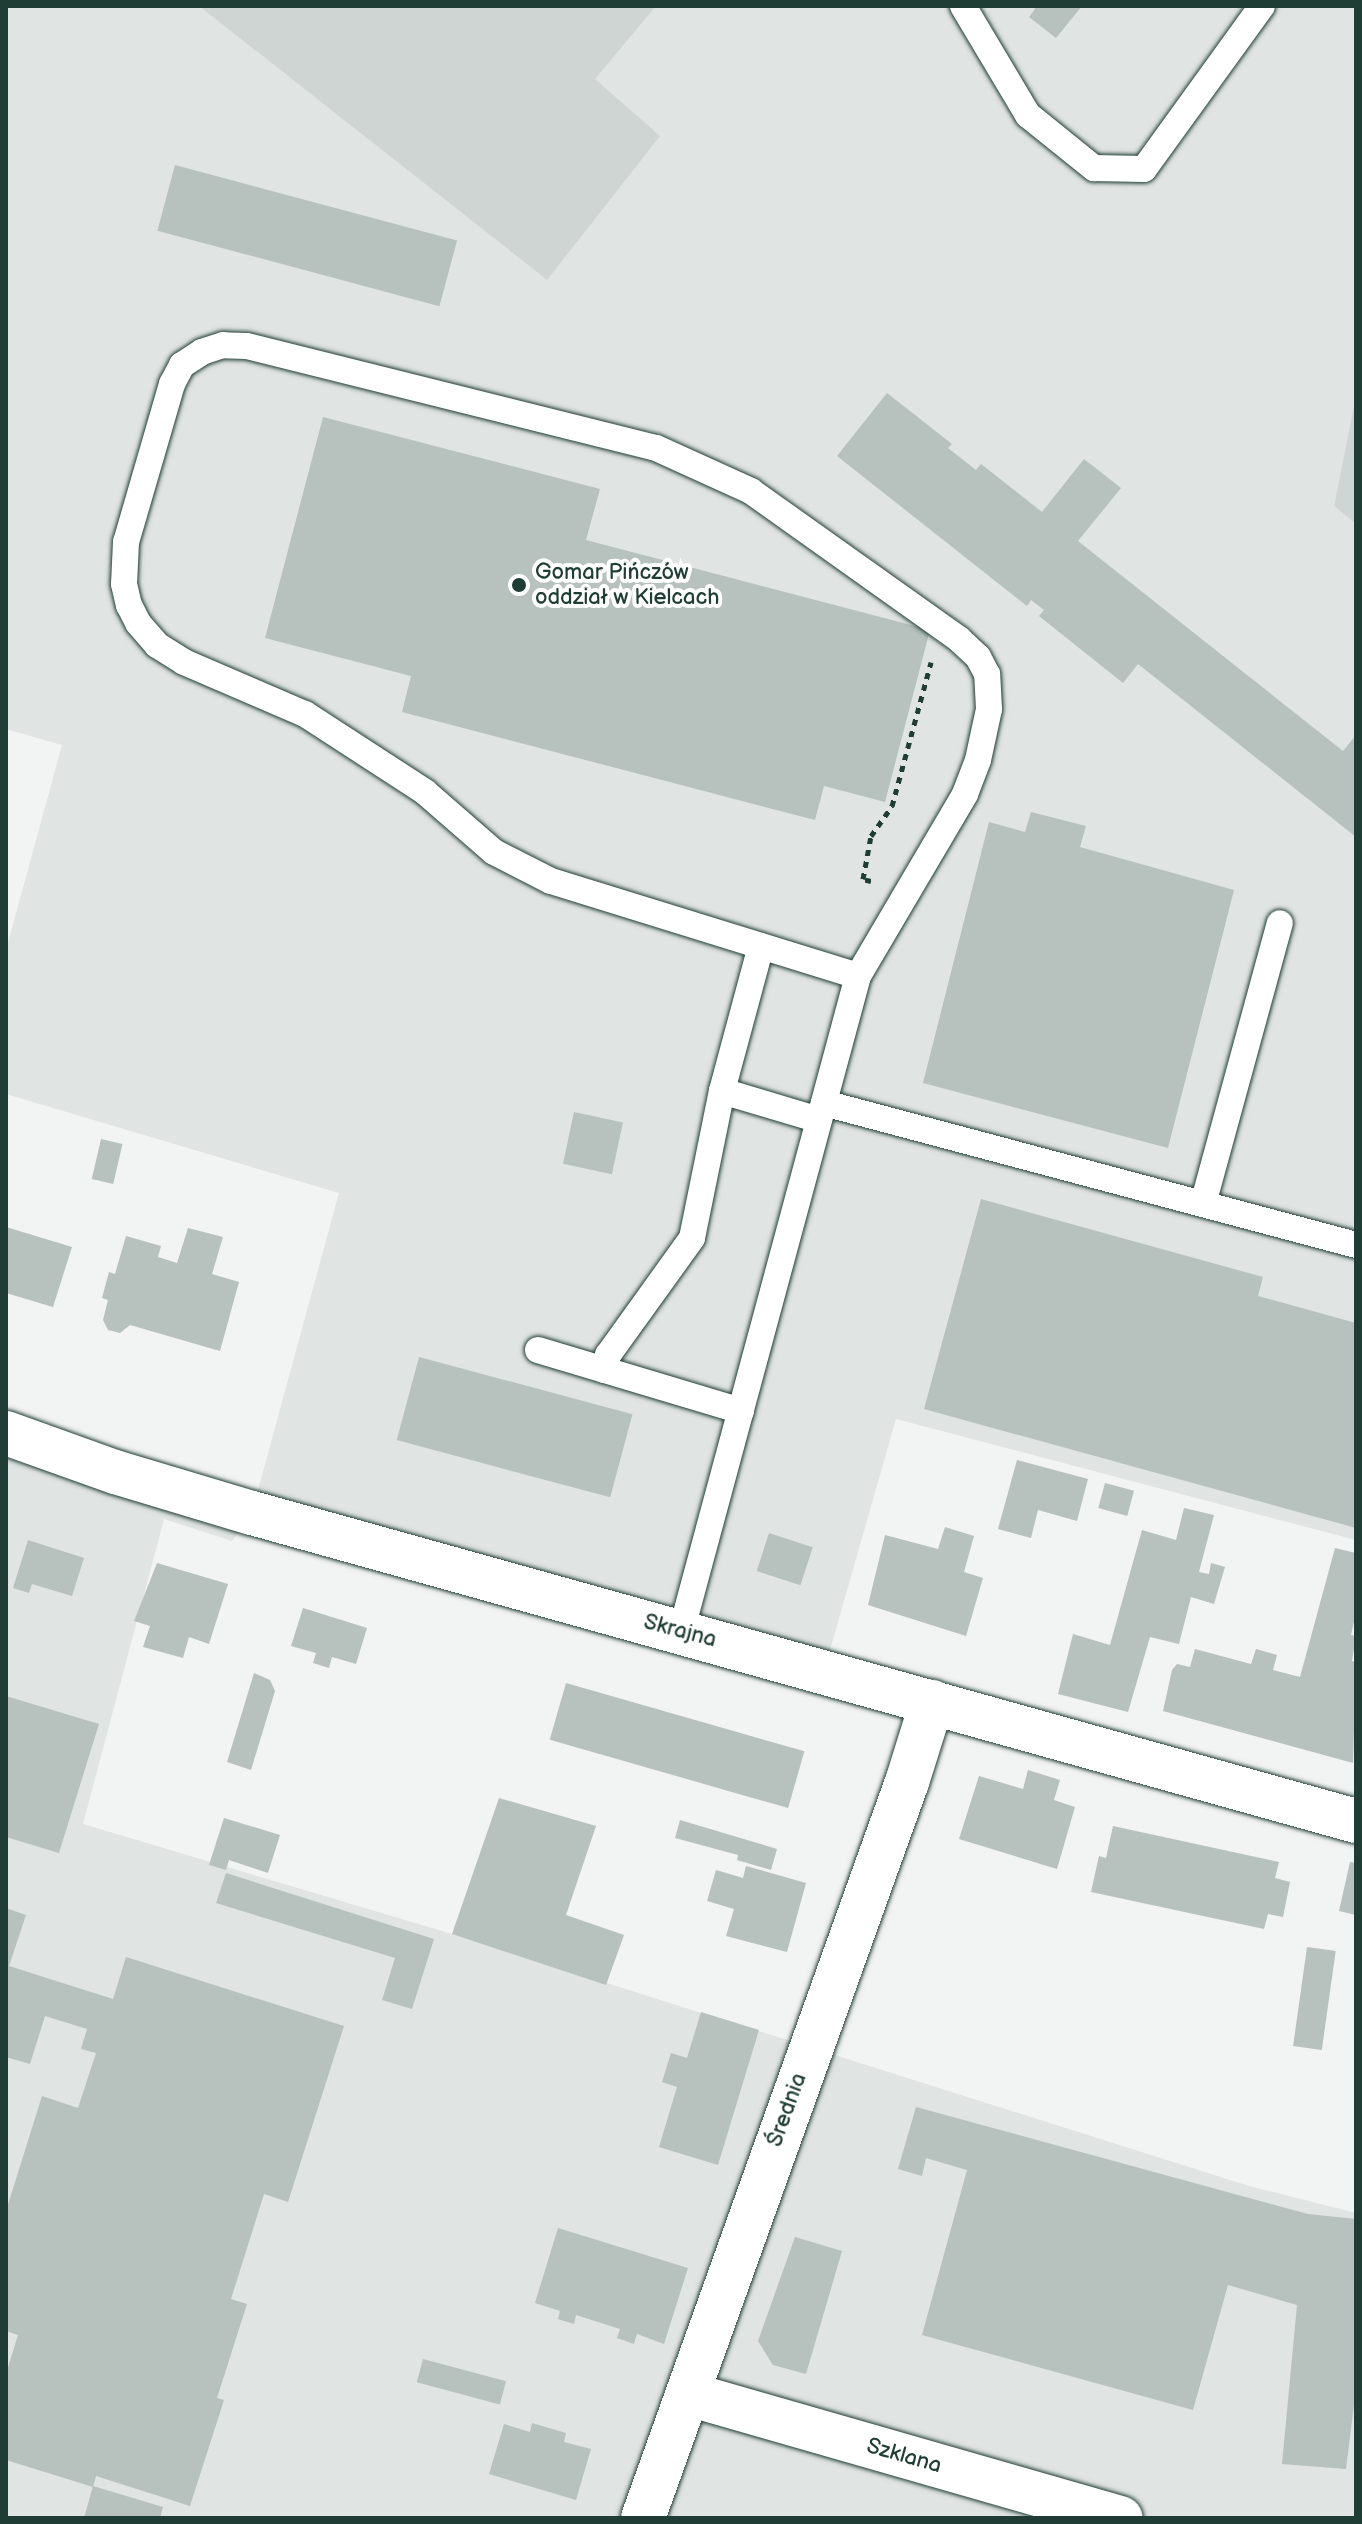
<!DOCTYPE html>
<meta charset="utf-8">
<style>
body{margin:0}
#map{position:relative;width:1362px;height:2524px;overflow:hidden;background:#f2f3f3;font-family:"Balsamiq Sans",sans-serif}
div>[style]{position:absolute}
.built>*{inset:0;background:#e0e4e3}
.green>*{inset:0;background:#ced5d3}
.building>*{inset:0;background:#b7c1bd;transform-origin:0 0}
.path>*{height:5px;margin-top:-2.5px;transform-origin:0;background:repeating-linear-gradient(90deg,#1f3d34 0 6px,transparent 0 12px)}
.roads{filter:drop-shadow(0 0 2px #1f3d34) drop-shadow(0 0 2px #1f3d34)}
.lane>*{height:26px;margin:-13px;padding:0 13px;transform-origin:13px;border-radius:13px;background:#fff}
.street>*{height:44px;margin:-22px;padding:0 22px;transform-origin:22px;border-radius:22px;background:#fff}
.dots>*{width:22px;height:22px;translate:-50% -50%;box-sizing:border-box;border:4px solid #fff;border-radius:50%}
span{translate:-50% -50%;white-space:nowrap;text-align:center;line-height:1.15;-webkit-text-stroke:8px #fff;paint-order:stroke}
.poi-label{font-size:22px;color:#1f3d34}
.left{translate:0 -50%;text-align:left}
.street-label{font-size:22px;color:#1f3d34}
.frame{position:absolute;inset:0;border:8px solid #1f3d34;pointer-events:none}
</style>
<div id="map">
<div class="built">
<i style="clip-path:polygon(6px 6px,199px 6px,547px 280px,594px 79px,656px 6px,1356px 6px,1356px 395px,1334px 506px,1356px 524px,1356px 1540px,896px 1419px,824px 1671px,253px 1513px,232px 1541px,164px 1519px,83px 1824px,452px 1934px,1249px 2186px,1356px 2213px,1356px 2518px,6px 2518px,6px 1433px,252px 1512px,339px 1193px,6px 1094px,6px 950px,62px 745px,6px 729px)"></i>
</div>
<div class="green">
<i style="clip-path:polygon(199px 6px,656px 6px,595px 79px,660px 136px,547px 280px)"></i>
<i style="clip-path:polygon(1356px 395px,1356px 524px,1334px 506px)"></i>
</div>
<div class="building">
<i style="clip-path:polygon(1037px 6px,1082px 6px,1056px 38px,1029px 17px)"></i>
<i style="left:175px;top:165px;width:292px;height:68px;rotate:15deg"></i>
<i style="clip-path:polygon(887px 393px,952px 444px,948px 448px,976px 470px,981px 464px,1042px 512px,1084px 459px,1121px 488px,1078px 541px,1343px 751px,1356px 735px,1356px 837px,1138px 664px,1123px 683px,1039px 616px,1044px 610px,1031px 600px,1027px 606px,837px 456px)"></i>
<i style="clip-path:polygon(323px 417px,600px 489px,586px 540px,930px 630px,885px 802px,824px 786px,815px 820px,402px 712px,411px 676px,265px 638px)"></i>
<i style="clip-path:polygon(1031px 812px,1086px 826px,1080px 847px,1234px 890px,1168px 1148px,923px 1083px,989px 822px,1025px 832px)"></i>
<i style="left:574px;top:1112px;width:50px;height:53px;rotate:12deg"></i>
<i style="left:101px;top:1139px;width:22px;height:41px;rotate:13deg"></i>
<i style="clip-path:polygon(981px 1199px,1263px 1277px,1258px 1296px,1356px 1323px,1356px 1528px,924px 1409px)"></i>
<i style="clip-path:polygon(6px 1227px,72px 1247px,53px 1307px,6px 1293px)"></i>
<i style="clip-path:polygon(188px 1228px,223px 1237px,212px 1274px,239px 1282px,220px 1351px,130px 1325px,120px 1333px,108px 1330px,103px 1320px,108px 1300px,102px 1298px,109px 1272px,115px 1274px,126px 1236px,161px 1246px,158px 1257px,177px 1263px)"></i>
<i style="left:419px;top:1357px;width:221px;height:86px;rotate:15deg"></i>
<i style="clip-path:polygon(1017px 1460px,1088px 1479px,1077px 1521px,1038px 1510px,1031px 1538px,998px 1529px)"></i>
<i style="left:1105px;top:1483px;width:30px;height:26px;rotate:15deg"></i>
<i style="clip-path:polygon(1184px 1508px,1214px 1515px,1199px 1572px,1209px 1574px,1211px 1563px,1225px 1567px,1214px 1604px,1191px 1597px,1179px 1644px,1150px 1637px,1128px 1712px,1058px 1694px,1073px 1634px,1110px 1645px,1142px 1530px,1176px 1540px)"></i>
<i style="clip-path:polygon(945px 1527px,974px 1536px,964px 1572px,983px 1578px,966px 1636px,868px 1605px,885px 1535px,938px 1549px)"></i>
<i style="left:769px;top:1533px;width:46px;height:40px;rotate:18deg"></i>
<i style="clip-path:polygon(28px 1540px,84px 1558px,72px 1596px,32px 1584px,29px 1593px,13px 1588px)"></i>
<i style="clip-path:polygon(1335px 1548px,1356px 1553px,1356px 1613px,1351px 1635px,1356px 1636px,1352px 1661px,1356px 1662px,1353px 1763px,1163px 1711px,1172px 1670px,1177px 1664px,1190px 1667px,1195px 1649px,1251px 1664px,1256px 1649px,1277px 1655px,1273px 1670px,1300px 1677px)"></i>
<i style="clip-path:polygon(157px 1563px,228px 1584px,209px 1644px,189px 1637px,183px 1658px,143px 1647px,150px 1626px,134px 1621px)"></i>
<i style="clip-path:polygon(303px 1608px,367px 1628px,356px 1664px,332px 1657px,329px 1668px,313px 1663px,316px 1653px,291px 1646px)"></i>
<i style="clip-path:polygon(254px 1673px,270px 1680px,275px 1691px,251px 1770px,227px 1762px)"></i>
<i style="left:566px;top:1683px;width:248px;height:59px;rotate:16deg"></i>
<i style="clip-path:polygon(6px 1696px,99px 1724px,59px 1853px,6px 1837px)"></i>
<i style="clip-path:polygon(1028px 1770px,1060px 1780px,1054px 1800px,1075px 1807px,1057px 1869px,959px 1839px,979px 1776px,1023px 1789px)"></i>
<i style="clip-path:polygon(499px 1798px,596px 1826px,566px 1915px,624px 1935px,606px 1985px,452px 1934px)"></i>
<i style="clip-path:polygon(224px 1818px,280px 1835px,268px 1873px,229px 1860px,226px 1870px,209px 1865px)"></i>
<i style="clip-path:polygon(680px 1820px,777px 1849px,771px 1870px,737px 1860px,738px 1855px,675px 1838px)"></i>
<i style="clip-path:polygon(1113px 1826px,1279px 1862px,1275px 1878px,1290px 1882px,1283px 1917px,1268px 1914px,1264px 1929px,1091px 1892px,1099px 1856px,1106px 1858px)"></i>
<i style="clip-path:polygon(1350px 1862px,1356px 1863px,1356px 1915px,1339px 1911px)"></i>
<i style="clip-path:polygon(746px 1866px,806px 1883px,787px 1952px,726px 1936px,734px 1909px,707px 1901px,716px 1870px,743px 1878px)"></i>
<i style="clip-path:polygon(226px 1873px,434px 1939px,412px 2009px,382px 2000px,395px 1958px,216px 1903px)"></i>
<i style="clip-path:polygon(6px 1908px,26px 1915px,9px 1966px,113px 1999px,126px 1957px,344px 2026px,288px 2202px,264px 2194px,231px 2299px,247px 2304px,217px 2398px,224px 2400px,190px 2506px,96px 2476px,93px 2487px,6px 2460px,6px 2374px,18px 2335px,6px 2331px,6px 2211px,42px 2096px,78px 2108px,96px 2053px,81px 2049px,87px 2029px,45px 2016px,30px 2064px,6px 2057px)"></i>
<i style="left:1307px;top:1947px;width:29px;height:100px;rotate:8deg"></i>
<i style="clip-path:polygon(701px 2012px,759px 2030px,718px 2165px,659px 2147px,677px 2087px,662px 2082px,671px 2053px,687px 2058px)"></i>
<i style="clip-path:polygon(916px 2107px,1308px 2214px,1356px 2219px,1356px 2389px,1346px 2469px,1282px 2464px,1297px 2305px,1228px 2285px,1193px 2410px,922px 2335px,967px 2170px,926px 2158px,922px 2176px,898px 2169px)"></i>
<i style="clip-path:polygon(558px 2228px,688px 2268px,664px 2344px,637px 2334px,634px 2344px,617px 2338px,620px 2329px,576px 2315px,574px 2324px,558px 2319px,560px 2311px,535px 2303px)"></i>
<i style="clip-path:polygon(795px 2237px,842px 2251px,806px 2374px,773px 2365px,758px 2341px)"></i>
<i style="left:423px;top:2359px;width:86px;height:24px;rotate:15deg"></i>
<i style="clip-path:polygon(532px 2423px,566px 2433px,564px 2442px,591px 2449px,576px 2500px,489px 2474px,504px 2424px,530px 2432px)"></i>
<i style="clip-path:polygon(93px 2486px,163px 2507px,160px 2518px,84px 2518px)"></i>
</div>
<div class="path">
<i style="left:871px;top:881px;width:8px;rotate:-166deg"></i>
<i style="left:863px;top:879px;width:44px;rotate:-79.5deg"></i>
<i style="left:871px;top:836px;width:37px;rotate:-55deg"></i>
<i style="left:892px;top:806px;width:149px;rotate:-74.8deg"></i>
</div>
<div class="roads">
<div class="lane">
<i style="left:963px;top:6px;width:127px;rotate:59.2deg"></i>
<i style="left:1028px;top:115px;width:85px;rotate:38.8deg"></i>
<i style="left:1094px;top:168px;width:50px;rotate:1.1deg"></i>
<i style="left:1144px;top:169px;width:201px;rotate:-54.1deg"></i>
<i style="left:761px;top:946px;width:150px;rotate:105.1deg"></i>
<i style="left:722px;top:1091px;width:101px;rotate:16.6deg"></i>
<i style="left:824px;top:1103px;width:551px;rotate:14.94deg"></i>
<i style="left:1203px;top:1204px;width:291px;rotate:-74.7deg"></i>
<i style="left:538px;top:1350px;width:212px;rotate:16.7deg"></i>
<i style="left:604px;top:1370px;width:16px;rotate:-75deg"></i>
<i style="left:608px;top:1355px;width:144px;rotate:-54.3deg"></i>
<i style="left:692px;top:1238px;width:150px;rotate:-78.5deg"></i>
<i style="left:681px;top:1632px;width:679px;rotate:-74.9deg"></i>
<i style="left:858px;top:976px;width:211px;rotate:-59.5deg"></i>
<i style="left:965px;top:794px;width:36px;rotate:-69deg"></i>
<i style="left:978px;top:760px;width:52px;rotate:-77.8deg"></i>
<i style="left:989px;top:709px;width:35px;rotate:-93deg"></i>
<i style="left:987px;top:674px;width:19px;rotate:-118deg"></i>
<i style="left:978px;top:657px;width:26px;rotate:-137deg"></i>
<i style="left:959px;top:639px;width:255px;rotate:-144.6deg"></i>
<i style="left:751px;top:491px;width:104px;rotate:-155.6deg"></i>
<i style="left:656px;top:448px;width:422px;rotate:-166deg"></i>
<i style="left:246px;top:346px;width:23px;rotate:-178deg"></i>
<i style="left:223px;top:345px;width:22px;rotate:162deg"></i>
<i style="left:202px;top:352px;width:24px;rotate:147deg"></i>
<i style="left:182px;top:365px;width:21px;rotate:118deg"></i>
<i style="left:172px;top:384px;width:165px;rotate:106.2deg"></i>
<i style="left:126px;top:542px;width:42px;rotate:92.7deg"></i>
<i style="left:124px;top:584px;width:22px;rotate:77deg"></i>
<i style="left:129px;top:605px;width:20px;rotate:63deg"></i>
<i style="left:138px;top:623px;width:29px;rotate:49deg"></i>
<i style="left:157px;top:645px;width:32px;rotate:32deg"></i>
<i style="left:184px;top:662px;width:132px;rotate:23.3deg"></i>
<i style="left:305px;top:714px;width:143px;rotate:33deg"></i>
<i style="left:425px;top:792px;width:91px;rotate:41deg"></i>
<i style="left:494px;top:852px;width:64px;rotate:27deg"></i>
<i style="left:551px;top:881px;width:321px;rotate:17.2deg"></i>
</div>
<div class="street">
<i style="left:6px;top:1433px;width:116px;rotate:19.7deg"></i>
<i style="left:115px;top:1472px;width:143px;rotate:16.7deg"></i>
<i style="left:252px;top:1513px;width:1146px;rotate:15.59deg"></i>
<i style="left:688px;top:2394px;width:450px;rotate:16deg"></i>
<i style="left:643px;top:2518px;width:782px;rotate:-70.27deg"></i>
<i style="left:907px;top:1782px;width:84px;rotate:-72.6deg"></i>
</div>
</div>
<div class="dots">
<i style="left:519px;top:585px;background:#1f3d34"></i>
</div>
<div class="poi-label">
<span class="left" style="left:535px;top:585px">Gomar Pińczów<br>oddział w Kielcach</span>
</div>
<div class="street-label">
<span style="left:680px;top:1631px;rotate:15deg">Skrajna</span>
<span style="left:787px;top:2110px;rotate:-70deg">Średnia</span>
<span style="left:904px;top:2456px;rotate:16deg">Szklana</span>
</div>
<div class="frame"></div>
</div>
